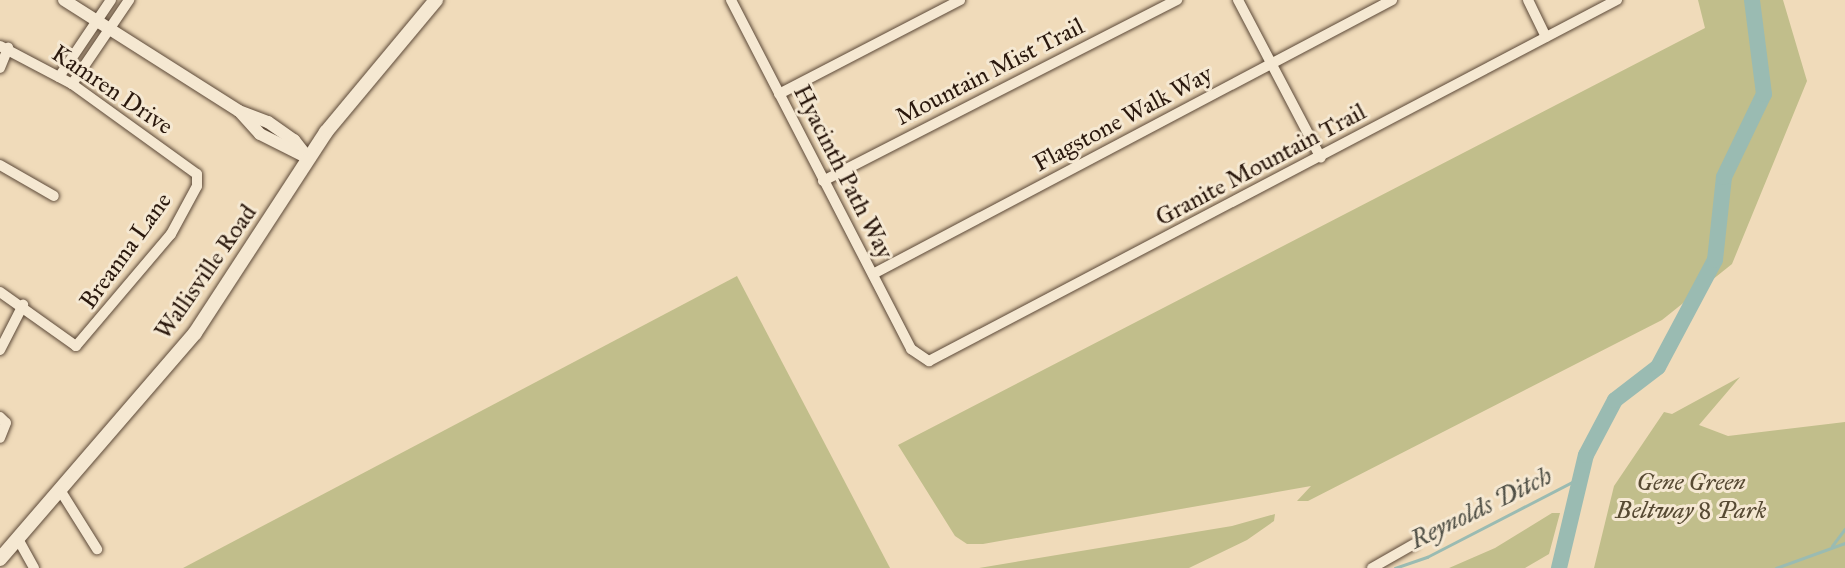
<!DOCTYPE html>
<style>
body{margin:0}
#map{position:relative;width:1845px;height:568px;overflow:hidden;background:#f0dbba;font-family:"IM FELL Great Primer",serif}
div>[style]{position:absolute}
.green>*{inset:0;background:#c1be8b}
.stream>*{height:2.5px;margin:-1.25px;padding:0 1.25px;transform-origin:1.25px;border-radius:1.25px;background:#9abbb2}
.river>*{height:16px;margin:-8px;padding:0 8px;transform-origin:8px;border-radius:8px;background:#9abbb2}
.roads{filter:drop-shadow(0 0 2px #5c4938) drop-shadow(0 0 2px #5c4938)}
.minor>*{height:10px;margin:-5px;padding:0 5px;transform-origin:5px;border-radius:5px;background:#f5e8d2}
.tertiary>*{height:12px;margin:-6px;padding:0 6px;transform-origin:6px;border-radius:6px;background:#f5e8d2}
.secondary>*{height:14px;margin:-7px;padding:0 7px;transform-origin:7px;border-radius:7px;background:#f5e8d2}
span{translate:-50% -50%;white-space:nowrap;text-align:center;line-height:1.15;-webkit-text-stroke:6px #f5e8d2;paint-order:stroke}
.street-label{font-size:24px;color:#2a180d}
.park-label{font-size:24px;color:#574a33;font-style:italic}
.water-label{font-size:26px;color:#515147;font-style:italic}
</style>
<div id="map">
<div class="green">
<i style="clip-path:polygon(1698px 0,1783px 0,1807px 81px,1732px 264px,1662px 320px,1308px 501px,1297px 501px,1311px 486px,983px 544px,967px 544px,955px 536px,898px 445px,1705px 28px)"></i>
<i style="clip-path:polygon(737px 276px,890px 568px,183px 568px)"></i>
<i style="clip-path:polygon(1740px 377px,1699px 425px,1728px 436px,1845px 422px,1845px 568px,1594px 568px,1614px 486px,1664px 412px,1672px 414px)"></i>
<i style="clip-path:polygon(1552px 513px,1560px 513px,1549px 554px,1525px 568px,1449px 568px,1495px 548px)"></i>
<i style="clip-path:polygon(1275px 514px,1274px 521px,1247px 540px,1189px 568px,979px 568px,1232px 526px)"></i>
</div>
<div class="stream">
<i style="left:1832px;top:546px;width:21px;rotate:-53deg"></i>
<i style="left:1395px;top:568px;width:34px;rotate:-19deg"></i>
<i style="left:1427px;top:557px;width:174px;rotate:-27.3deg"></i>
<i style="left:1776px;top:568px;width:73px;rotate:-19.9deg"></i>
</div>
<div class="river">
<i style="left:1559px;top:568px;width:116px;rotate:-76.6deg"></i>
<i style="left:1586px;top:455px;width:62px;rotate:-62.2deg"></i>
<i style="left:1615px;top:400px;width:54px;rotate:-37.5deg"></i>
<i style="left:1658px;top:367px;width:121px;rotate:-62deg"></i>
<i style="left:1715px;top:260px;width:83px;rotate:-83.8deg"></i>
<i style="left:1724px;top:177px;width:92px;rotate:-64.3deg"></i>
<i style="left:1764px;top:94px;width:95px;rotate:-97.3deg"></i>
</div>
<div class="roads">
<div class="minor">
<i style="left:731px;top:0;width:393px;rotate:62.7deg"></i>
<i style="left:911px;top:349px;width:22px;rotate:34deg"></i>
<i style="left:929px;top:361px;width:777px;rotate:-27.69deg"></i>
<i style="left:1238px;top:0;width:178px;rotate:62.3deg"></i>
<i style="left:1528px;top:0;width:41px;rotate:64.1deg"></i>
<i style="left:0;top:46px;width:81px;rotate:27.8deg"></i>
<i style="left:72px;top:84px;width:154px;rotate:35.8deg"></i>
<i style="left:197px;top:174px;width:12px;rotate:90deg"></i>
<i style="left:197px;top:186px;width:55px;rotate:118.4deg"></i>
<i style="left:171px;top:234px;width:147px;rotate:130.3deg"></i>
<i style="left:76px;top:346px;width:93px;rotate:-144.6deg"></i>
<i style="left:0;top:68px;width:22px;rotate:-68deg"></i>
<i style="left:59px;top:77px;width:93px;rotate:-56deg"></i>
<i style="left:72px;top:84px;width:102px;rotate:-55.8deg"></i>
<i style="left:779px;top:94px;width:204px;rotate:-27.4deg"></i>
<i style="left:0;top:165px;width:62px;rotate:29.9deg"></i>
<i style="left:823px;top:181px;width:398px;rotate:-27.1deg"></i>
<i style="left:873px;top:274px;width:587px;rotate:-27.83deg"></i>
<i style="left:0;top:350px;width:51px;rotate:-62.9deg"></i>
<i style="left:0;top:417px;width:8px;rotate:45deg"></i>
<i style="left:6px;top:423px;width:16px;rotate:112deg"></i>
<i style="left:60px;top:490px;width:70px;rotate:57.9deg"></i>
<i style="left:18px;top:539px;width:33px;rotate:61deg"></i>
<i style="left:1372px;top:568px;width:48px;rotate:-29.7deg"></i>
</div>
<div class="tertiary">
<i style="left:64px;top:0;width:207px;rotate:32.4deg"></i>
<i style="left:239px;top:111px;width:31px;rotate:21deg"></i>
<i style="left:268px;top:122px;width:32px;rotate:35deg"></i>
<i style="left:294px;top:140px;width:23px;rotate:52deg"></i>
<i style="left:241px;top:113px;width:28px;rotate:48deg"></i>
<i style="left:260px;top:134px;width:54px;rotate:26.6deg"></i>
</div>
<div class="secondary">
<i style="left:0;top:559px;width:298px;rotate:-49.2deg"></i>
<i style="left:195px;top:333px;width:240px;rotate:-56.9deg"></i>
<i style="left:326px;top:132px;width:172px;rotate:-50.2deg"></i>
</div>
</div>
<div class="street-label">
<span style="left:990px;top:72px;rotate:-27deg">Mountain Mist Trail</span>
<span style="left:112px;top:90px;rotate:34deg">Kamren Drive</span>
<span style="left:1123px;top:119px;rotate:-28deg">Flagstone Walk Way</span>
<span style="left:1261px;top:165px;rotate:-28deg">Granite Mountain Trail</span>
<span style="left:843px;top:172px;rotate:63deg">Hyacinth Path Way</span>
<span style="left:126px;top:251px;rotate:-54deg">Breanna Lane</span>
<span style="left:206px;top:272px;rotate:-55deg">Wallisville Road</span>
</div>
<div class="park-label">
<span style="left:1691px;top:497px">Gene Green<br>Beltway 8 Park</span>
</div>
<div class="water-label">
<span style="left:1481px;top:508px;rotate:-26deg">Reynolds Ditch</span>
</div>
</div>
